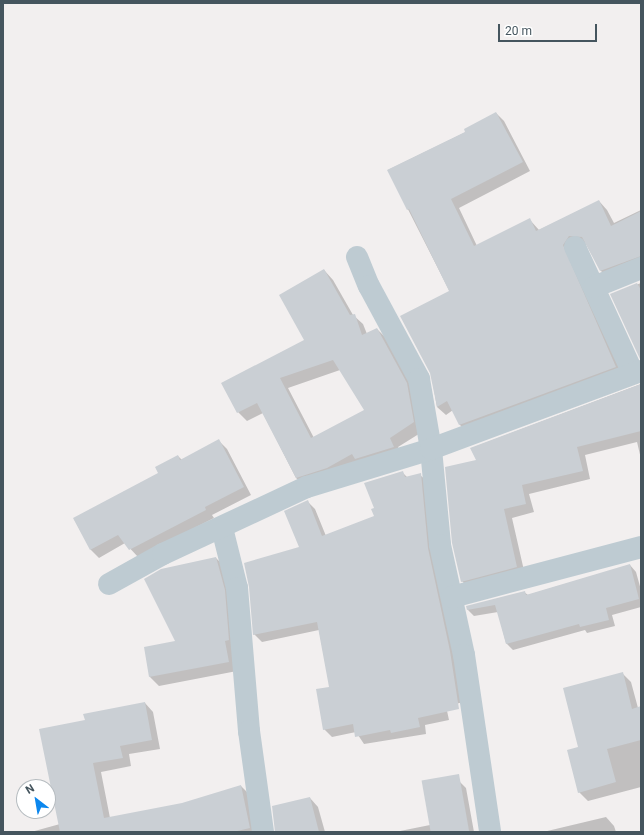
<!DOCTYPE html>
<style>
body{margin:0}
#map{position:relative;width:644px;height:835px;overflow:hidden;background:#f2efef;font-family:Roboto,sans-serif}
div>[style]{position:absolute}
.shadow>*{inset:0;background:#0003}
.building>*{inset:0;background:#cacfd4;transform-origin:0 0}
.minor>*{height:22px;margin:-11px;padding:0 11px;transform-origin:11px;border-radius:11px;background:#becbd2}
span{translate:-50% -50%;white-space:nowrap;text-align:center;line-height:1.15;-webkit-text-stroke:3px #fff;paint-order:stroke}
.frame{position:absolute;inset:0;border:4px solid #45555e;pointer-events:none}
.north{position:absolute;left:16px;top:779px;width:40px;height:40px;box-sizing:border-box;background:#fff;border:1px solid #b5bbbf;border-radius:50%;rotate:329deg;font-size:11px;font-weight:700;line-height:16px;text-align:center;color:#45555e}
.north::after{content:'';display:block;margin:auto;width:14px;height:18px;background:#0c87ee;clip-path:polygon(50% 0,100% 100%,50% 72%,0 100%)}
.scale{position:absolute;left:498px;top:24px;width:99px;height:18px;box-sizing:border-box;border:2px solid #45555e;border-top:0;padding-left:5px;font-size:12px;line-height:14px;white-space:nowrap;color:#45555e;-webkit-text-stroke:3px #fff;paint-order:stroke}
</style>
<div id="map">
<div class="shadow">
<i style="clip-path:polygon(496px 113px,504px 121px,530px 171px,459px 208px,477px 246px,530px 220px,539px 230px,599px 201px,607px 210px,614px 223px,641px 210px,641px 266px,609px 279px,601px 271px,585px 242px,624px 375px,468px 433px,460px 425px,453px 410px,446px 415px,437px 407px,431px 373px,450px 292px,388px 170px,466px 132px)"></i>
<i style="clip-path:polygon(evenodd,324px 270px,333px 280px,353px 315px,363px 324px,367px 334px,377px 329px,386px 338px,416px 393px,422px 432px,398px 447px,402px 457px,306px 487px,296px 478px,263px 413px,247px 421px,238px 412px,306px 340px,324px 270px,340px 370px,366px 410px,314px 438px,288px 388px,340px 370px)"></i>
<i style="clip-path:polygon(641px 283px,641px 358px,612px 294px)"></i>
<i style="clip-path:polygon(641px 384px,641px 459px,637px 442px,585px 455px,590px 479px,529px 494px,534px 512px,512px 518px,525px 575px,470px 590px,462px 581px,478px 460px,472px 448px)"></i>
<i style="clip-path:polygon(219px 441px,227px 449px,251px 495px,212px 515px,214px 518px,138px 557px,125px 543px,99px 558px,91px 550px,74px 519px,160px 474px,178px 456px,182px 460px)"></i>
<i style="clip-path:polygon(402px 472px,408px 478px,420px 475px,428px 482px,464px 702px,446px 706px,449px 720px,425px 725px,426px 734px,364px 744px,356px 732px,332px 737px,324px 729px,330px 687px,319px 630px,262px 642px,254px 634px,300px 548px,308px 502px,315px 509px,326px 536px,375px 517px,375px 508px)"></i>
<i style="clip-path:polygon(216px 558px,225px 567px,237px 671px,159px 686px,150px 677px,145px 648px,177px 642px)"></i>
<i style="clip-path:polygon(630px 565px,636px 572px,641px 590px,641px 607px,612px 615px,615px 626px,587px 633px,585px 630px,513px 650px,506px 643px,498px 612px,474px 616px,468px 610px,467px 607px,524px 592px,528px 595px)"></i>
<i style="clip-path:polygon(622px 673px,631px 682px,638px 708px,641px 707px,641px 787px,588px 801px,579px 792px,579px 748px)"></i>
<i style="clip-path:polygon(145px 703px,153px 712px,160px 749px,129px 754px,131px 766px,101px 772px,110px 818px,182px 804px,241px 786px,250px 795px,257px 832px,31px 832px,60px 824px,86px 721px)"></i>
<i style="clip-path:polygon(454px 776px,466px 788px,474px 832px,395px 832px,430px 825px)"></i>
<i style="clip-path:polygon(310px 798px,318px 807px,325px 832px,275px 832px)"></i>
<i style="clip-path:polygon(606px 817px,614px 826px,616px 832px,543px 832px)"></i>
</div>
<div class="building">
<i style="clip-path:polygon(496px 112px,523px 162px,451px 199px,474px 246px,530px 218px,536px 231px,599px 200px,611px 226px,641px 211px,641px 256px,600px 271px,582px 237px,569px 236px,563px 245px,616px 367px,459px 425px,447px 401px,437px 407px,430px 373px,400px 316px,449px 291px,409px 209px,407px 210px,387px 170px,465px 132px,464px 129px)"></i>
<i style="clip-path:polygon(evenodd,324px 269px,350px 315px,355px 314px,362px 335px,377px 328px,407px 383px,414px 422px,390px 438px,394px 447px,355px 459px,352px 454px,327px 468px,296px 478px,257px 403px,237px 413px,221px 383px,304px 340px,279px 295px,324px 269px,333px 360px,364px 410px,311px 438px,280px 378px,333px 360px)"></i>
<i style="clip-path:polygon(637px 283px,641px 290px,640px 359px,610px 294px)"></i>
<i style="clip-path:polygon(641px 384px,641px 431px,577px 447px,583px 471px,522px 485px,526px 504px,504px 509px,517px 567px,461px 582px,452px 543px,445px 467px,476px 460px,470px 448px)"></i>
<i style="clip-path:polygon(219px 439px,244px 487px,205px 507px,206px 510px,129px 550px,118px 535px,90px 550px,73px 518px,158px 473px,155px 467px,178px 455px,180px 460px)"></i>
<i style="clip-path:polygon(403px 471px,405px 477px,421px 473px,428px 548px,450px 651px,459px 709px,418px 718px,420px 727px,391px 733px,390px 730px,355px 737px,353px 724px,323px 730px,316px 689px,329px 687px,317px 622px,253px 635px,249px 587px,244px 563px,299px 547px,284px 511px,308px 500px,322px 536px,374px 516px,371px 509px,374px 508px,364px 483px)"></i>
<i style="clip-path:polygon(216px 557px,225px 590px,229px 640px,225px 641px,229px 662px,149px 677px,144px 647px,175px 641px,144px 579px,161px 569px)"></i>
<i style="clip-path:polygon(630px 564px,639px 599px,606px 608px,609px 620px,580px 627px,579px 624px,506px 644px,495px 605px,467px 610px,466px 606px,525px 591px,526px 595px)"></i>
<i style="clip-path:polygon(623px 672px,632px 709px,641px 706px,641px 740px,607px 749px,616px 782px,578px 793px,567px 750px,578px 747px,563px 688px)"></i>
<i style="clip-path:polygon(145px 702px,152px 740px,120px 746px,123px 758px,93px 763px,104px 818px,182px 803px,241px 785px,250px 828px,233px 832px,60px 832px,39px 729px,85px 720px,83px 714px)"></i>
<i style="left:459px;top:774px;width:59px;height:38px;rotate:80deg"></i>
<i style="clip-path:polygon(310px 797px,319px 832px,275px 832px,272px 806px)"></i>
</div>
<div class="minor">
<i style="left:575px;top:247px;width:139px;rotate:65.3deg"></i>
<i style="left:357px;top:257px;width:31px;rotate:68deg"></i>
<i style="left:369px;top:286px;width:106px;rotate:61.7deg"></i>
<i style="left:419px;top:379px;width:71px;rotate:80.3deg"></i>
<i style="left:431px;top:449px;width:96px;rotate:84.6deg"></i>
<i style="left:440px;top:545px;width:113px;rotate:77.7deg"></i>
<i style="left:464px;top:655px;width:179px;rotate:81.6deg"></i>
<i style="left:594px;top:287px;width:51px;rotate:-22deg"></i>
<i style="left:222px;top:528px;width:62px;rotate:76deg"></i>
<i style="left:237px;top:588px;width:144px;rotate:85.2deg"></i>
<i style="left:249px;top:731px;width:102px;rotate:82.1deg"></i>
<i style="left:109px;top:584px;width:62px;rotate:-29.1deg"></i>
<i style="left:163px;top:554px;width:159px;rotate:-25deg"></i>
<i style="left:307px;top:487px;width:130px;rotate:-17deg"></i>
<i style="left:431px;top:449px;width:224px;rotate:-20.4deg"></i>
<i style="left:452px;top:597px;width:196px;rotate:-14.8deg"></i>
</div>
<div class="frame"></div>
<div class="north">N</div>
<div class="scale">20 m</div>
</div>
